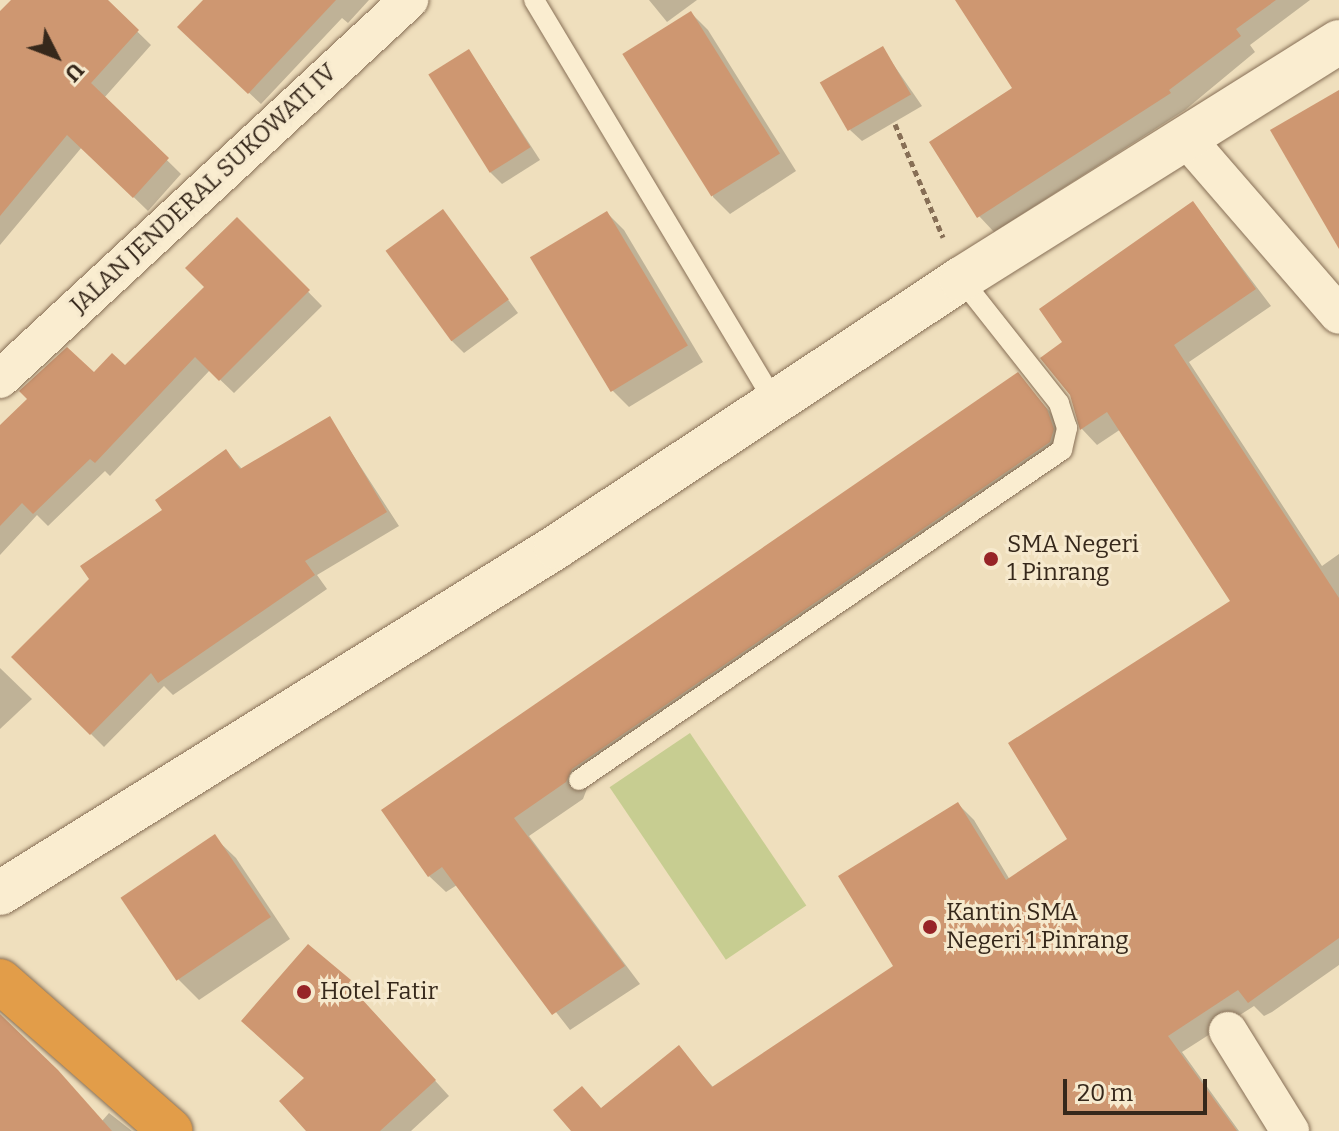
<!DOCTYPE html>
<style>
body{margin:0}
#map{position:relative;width:1339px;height:1131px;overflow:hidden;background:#efdfbd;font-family:Bitter,serif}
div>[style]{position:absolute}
.green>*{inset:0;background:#c7cd91;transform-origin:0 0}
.shadow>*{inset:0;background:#0003}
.building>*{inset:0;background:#ce9771;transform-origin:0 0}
.path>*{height:5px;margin-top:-2.5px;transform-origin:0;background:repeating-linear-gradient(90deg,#876f56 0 6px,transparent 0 10px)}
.roads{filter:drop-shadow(0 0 2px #876f56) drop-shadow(0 0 2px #876f56)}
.lane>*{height:20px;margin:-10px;padding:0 10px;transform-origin:10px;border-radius:10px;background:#faedd0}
.street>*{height:38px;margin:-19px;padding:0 19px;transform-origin:19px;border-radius:19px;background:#faedd0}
.secondary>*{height:44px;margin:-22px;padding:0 22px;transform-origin:22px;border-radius:22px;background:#faedd0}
.highway>*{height:44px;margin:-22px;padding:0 22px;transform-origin:22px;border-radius:22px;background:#e29d49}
.dots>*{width:22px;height:22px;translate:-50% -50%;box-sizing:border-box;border:4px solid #f6e9cd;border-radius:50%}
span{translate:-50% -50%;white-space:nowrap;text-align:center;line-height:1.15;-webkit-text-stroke:6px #f6e9cd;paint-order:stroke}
.street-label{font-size:24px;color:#36281b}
.poi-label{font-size:24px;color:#36281b}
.left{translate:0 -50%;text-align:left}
.north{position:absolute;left:16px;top:16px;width:80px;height:80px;-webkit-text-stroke:6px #f6e9cd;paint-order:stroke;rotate:132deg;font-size:22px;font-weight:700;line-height:32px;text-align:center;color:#36281b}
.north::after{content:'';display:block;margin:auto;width:28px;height:36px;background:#36281b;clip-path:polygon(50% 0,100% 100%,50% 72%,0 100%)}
.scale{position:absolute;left:1063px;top:1079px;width:144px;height:36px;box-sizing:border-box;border:4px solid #36281b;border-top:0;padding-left:10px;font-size:24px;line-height:28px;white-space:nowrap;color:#36281b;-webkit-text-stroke:6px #f6e9cd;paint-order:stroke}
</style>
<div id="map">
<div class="green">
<i style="left:690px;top:733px;width:208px;height:97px;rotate:56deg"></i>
</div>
<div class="shadow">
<i style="clip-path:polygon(16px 0,105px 0,151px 45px,104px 98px,181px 174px,148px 211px,82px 147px,0 245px,0 17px)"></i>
<i style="clip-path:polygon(206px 0,369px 0,348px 23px,342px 18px,261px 104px,191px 39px)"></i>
<i style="clip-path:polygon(649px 0,697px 0,667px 22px)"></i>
<i style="clip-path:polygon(983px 0,1310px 0,1250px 45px,1255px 52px,1185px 110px,994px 232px,979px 216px,1015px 89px)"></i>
<i style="clip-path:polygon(691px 13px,708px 30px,796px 171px,730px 214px,713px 197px)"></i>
<i style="clip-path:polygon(882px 48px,922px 106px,862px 141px,850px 130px)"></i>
<i style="clip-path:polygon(469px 51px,540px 160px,502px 184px,490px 172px)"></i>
<i style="clip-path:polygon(1193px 203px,1271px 306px,1189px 362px,1322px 566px,1339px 554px,1339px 965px,1272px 1012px,1264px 1016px,1254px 1006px,1182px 1052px,1239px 1131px,573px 1131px,678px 1048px,714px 1088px,896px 966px,958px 804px,974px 820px,1010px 880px,1069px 840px,1233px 601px,1121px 429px,1097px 445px,1082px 429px,1065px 343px)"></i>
<i style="clip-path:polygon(442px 211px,518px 313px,464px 353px,452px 341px)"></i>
<i style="clip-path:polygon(607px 213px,624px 230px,703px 362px,629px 407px,612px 390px)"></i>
<i style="clip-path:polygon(237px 219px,322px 306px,234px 393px,210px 370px,110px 476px,105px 471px,48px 526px,37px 515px,0 555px,0 428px,94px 375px,125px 368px,207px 287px)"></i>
<i style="clip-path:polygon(1018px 375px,1064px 428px,1070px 447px,1067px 459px,588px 786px,583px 799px,529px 836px,640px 984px,570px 1030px,457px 885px,446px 892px,429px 876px)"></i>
<i style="clip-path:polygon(329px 418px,399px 526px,317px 575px,327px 589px,173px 695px,164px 686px,104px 747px,14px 657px,226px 452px,243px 470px)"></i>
<i style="clip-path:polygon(0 668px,32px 699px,0 729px)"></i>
<i style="clip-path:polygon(214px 837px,236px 858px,290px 939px,199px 1000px,178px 979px)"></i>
<i style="clip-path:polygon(309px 947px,365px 997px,362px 1000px,449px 1096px,411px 1131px,309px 1131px)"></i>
<i style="clip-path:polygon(0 1020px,102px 1121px,109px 1113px,132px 1131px,0 1131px)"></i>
</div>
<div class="building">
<i style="clip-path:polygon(11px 0,108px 0,139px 30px,91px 83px,169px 158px,133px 198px,67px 135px,0 216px,0 11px)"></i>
<i style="clip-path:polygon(203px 0,336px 0,248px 94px,177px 27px)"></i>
<i style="clip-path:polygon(955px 0,1276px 0,1236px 29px,1241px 36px,1169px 90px,1171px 93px,977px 218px,929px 142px,1012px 88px)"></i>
<i style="left:691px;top:11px;width:168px;height:81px;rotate:58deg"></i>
<i style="left:883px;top:46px;width:56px;height:73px;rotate:60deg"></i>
<i style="left:469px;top:49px;width:116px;height:48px;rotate:58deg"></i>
<i style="clip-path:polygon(1339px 90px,1339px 249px,1270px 130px)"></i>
<i style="clip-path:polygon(1193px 201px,1256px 289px,1174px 345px,1339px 598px,1339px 938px,1248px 1003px,1238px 990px,1168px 1036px,1237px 1131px,571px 1131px,553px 1110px,582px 1086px,601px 1108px,679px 1045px,712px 1087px,893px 966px,838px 876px,958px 802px,1006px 880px,1067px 839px,1008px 743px,1230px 601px,1107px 412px,1080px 430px,1070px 395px,1040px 358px,1062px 342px,1039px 309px)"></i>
<i style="left:443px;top:209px;width:112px;height:71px;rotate:54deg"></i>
<i style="left:607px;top:211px;width:157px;height:90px;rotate:59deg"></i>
<i style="clip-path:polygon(237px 217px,310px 290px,219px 381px,195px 357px,95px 463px,90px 459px,33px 514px,22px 503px,0 526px,0 425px,27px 399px,19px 391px,67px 347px,94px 372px,112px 353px,125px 365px,204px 287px,185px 268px)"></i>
<i style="clip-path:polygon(1018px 372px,1047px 409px,1054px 429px,1050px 442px,572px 769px,566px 782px,514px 818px,625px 966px,552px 1015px,442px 867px,428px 877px,381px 810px)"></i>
<i style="clip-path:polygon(330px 416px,387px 512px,305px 561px,315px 575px,158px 683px,151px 673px,90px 735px,11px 657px,89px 579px,80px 566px,162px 510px,155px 500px,226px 449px,240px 469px)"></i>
<i style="left:215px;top:834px;width:100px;height:114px;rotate:56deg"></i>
<i style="clip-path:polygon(308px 944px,351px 980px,348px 984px,436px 1080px,380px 1131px,306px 1131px,279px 1101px,304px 1078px,241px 1021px)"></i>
<i style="clip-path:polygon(0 1014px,58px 1070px,112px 1131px,0 1131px)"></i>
</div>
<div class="path">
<i style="left:895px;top:124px;width:123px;rotate:67deg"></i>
</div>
<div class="roads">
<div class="lane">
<i style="left:534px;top:0;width:466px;rotate:59.1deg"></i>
<i style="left:579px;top:780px;width:585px;rotate:-34.34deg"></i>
<i style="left:1062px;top:450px;width:23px;rotate:-77deg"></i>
<i style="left:1067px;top:428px;width:26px;rotate:-108deg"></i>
<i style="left:1059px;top:403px;width:158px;rotate:-128.3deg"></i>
</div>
<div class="street">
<i style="left:1185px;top:137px;width:235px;rotate:49.1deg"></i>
<i style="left:0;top:379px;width:558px;rotate:-42.82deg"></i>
<i style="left:1228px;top:1031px;width:118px;rotate:58.2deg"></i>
</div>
<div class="secondary">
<i style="left:0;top:893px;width:655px;rotate:-31.89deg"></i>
<i style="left:556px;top:547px;width:486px;rotate:-33.5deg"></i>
<i style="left:961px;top:279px;width:446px;rotate:-32.1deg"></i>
</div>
<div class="highway">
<i style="left:0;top:981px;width:227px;rotate:41.3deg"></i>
</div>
</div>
<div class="dots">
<i style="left:991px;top:559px;background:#972427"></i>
<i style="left:930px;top:927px;background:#972427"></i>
<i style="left:304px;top:992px;background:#972427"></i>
</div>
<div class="street-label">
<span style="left:204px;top:189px;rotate:-43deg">JALAN JENDERAL SUKOWATI IV</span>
</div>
<div class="poi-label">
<span class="left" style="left:1007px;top:559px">SMA Negeri<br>1 Pinrang</span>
<span class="left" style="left:946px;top:927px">Kantin SMA<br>Negeri 1 Pinrang</span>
<span class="left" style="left:320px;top:992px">Hotel Fatir</span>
</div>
<div class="north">U</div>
<div class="scale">20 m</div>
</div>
